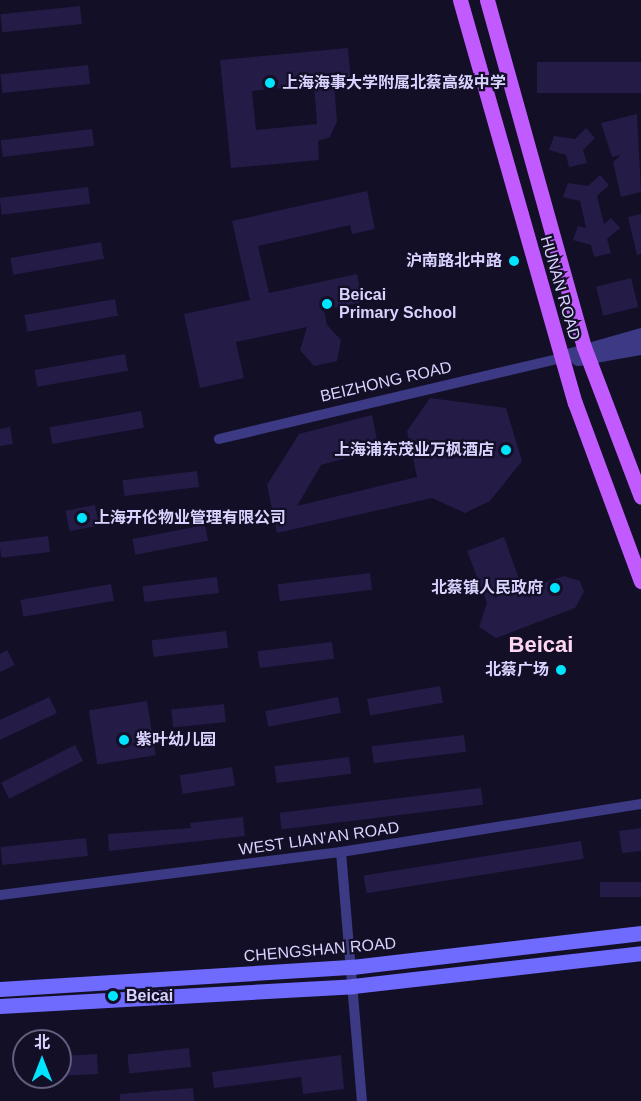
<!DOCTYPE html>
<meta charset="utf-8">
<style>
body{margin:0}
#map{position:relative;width:641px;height:1101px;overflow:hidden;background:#130f26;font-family:Helvetica,"Noto Sans SC",sans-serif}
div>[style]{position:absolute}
.building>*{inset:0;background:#241b47;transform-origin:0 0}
.minor>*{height:10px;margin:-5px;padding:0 5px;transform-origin:5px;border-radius:5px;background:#3d3a85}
.tertiary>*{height:14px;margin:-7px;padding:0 7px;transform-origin:7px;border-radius:7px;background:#3d3a85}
.secondary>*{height:15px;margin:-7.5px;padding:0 7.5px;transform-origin:7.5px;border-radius:7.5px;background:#6f6bff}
.primary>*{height:15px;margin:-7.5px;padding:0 7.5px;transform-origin:7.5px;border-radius:7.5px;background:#c25bff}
.dots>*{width:16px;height:16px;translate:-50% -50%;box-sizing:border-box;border:3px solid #130f26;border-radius:50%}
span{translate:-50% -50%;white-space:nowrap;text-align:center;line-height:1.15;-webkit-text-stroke:4.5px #130f26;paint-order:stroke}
.poi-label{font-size:16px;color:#d9d4ff;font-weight:700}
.left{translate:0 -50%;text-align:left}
.right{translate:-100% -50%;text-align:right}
.street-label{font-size:16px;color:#d9d4ff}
.district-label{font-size:22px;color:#ffd6f0;font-weight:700}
.north{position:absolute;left:12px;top:1029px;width:60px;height:60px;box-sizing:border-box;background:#130f26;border:2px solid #625e7d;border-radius:50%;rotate:0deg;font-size:16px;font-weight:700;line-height:24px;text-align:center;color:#d9d4ff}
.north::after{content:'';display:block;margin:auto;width:21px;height:27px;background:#00e5ff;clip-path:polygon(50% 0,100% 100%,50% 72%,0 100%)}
</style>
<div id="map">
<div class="building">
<i style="left:80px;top:6px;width:18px;height:80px;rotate:84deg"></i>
<i style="clip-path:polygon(evenodd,348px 48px,351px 81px,334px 83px,337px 121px,330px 137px,318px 141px,319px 160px,231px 168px,220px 60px,348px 48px,314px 85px,317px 124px,256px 130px,252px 91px,314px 85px)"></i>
<i style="left:641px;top:62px;width:31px;height:104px;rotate:90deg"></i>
<i style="left:88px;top:65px;width:19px;height:88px;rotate:84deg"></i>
<i style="clip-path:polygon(637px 114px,641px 192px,621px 197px,613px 162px,621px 155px,612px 157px,601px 123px)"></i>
<i style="clip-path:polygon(586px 128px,595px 138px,583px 150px,587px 163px,569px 167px,566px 155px,549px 150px,554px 136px,575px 139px)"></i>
<i style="left:92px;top:129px;width:17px;height:92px;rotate:83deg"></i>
<i style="clip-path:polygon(600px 175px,609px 185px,597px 196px,604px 224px,611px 218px,620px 228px,607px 239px,611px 253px,594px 257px,591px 245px,573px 240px,578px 226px,586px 228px,580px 201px,563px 197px,568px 183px,588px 186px)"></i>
<i style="left:88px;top:187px;width:17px;height:89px;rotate:83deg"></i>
<i style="clip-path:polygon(367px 191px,375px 229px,352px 234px,350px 225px,258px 246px,269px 293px,357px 274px,363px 302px,324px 310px,327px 325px,341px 340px,337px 361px,314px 366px,300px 350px,307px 327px,236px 342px,244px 378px,200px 388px,184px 314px,250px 300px,232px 221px)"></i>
<i style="clip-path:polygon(641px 214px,641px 254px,637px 255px,628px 217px)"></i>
<i style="left:101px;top:242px;width:17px;height:92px;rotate:80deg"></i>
<i style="left:631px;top:278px;width:30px;height:36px;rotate:76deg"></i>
<i style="left:115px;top:299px;width:17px;height:92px;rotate:80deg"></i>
<i style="left:125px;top:354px;width:17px;height:92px;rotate:80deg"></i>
<i style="clip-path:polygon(430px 398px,506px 408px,522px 461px,490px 501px,465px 513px,432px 498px,277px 533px,267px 485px,299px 434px,372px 415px,379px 449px,321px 465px,297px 506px,417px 477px,407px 431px)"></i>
<i style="left:141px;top:411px;width:17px;height:93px;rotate:80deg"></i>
<i style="clip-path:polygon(10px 427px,13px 444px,0 446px,0 429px)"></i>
<i style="left:197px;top:471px;width:16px;height:75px;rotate:83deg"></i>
<i style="left:95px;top:505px;width:21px;height:30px;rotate:79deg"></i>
<i style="left:205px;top:525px;width:16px;height:74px;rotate:79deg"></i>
<i style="left:48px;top:536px;width:16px;height:49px;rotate:83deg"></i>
<i style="clip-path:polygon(504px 537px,523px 590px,564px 576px,580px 581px,584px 592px,575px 608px,496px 638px,479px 627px,487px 603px,467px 551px)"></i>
<i style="left:370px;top:573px;width:17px;height:93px;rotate:83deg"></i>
<i style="left:217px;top:577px;width:16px;height:75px;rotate:83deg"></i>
<i style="left:111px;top:584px;width:17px;height:92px;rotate:80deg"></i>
<i style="left:226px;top:631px;width:17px;height:75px;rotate:83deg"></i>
<i style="left:332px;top:642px;width:17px;height:75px;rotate:83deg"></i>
<i style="clip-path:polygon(7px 650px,15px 665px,0 672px,0 654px)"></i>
<i style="left:440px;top:686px;width:17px;height:74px;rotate:80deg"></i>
<i style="clip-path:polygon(49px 697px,57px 713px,0 740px,0 720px)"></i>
<i style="left:338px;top:697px;width:16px;height:74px;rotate:79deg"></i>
<i style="left:147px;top:701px;width:55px;height:59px;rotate:81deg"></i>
<i style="left:224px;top:704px;width:18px;height:53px;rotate:84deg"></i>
<i style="left:464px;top:735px;width:17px;height:93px;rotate:83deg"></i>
<i style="left:75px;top:745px;width:18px;height:83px;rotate:63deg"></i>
<i style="left:349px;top:757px;width:17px;height:75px;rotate:83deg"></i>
<i style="left:232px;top:767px;width:19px;height:53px;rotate:81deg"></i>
<i style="left:481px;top:788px;width:17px;height:203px;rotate:83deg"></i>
<i style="clip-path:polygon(243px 817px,245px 836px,109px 851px,108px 834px,191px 828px,190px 823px)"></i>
<i style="clip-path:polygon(641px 828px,641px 851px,622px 853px,619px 831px)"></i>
<i style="left:86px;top:838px;width:18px;height:86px;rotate:84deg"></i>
<i style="left:581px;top:841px;width:18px;height:220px;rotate:81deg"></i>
<i style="left:641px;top:882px;width:15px;height:41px;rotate:90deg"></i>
<i style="left:189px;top:1048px;width:19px;height:62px;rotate:84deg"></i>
<i style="left:97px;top:1054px;width:20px;height:37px;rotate:87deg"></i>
<i style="clip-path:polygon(341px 1055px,344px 1089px,303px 1094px,301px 1077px,214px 1088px,212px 1072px)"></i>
<i style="clip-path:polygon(193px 1088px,194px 1101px,120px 1101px,120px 1094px)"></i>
</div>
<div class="minor">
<i style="left:219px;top:439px;width:351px;rotate:-13.3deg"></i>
<i style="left:341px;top:852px;width:250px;rotate:85.2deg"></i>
<i style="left:0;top:895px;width:344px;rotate:-7.2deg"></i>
<i style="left:341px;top:852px;width:304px;rotate:-9.1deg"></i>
</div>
<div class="tertiary">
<i style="left:561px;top:358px;width:83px;rotate:-16deg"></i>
<i style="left:578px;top:359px;width:64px;rotate:-9.9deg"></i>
</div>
<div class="secondary">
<i style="left:0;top:989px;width:353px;rotate:-3.6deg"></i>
<i style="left:352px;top:967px;width:291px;rotate:-6.7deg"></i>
<i style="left:0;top:1006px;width:354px;rotate:-3.2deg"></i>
<i style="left:353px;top:986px;width:290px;rotate:-6.5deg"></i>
</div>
<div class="primary">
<i style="left:460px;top:0;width:419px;rotate:74.1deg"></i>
<i style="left:575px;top:403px;width:190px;rotate:69.7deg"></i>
<i style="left:487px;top:0;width:360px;rotate:74.4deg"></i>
<i style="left:584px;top:347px;width:160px;rotate:69.2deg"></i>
</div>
<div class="dots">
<i style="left:270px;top:83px;background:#00e5ff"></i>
<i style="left:514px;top:261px;background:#00e5ff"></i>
<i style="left:327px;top:304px;background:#00e5ff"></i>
<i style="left:506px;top:450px;background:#00e5ff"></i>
<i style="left:82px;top:518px;background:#00e5ff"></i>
<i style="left:555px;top:588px;background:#00e5ff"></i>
<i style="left:561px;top:670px;background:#00e5ff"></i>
<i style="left:124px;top:740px;background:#00e5ff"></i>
<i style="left:113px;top:996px;background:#00e5ff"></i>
</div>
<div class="poi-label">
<span class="left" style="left:282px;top:83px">上海海事大学附属北蔡高级中学</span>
<span class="right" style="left:502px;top:261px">沪南路北中路</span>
<span class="left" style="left:339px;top:304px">Beicai<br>Primary School</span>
<span class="right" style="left:494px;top:450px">上海浦东茂业万枫酒店</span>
<span class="left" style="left:94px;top:518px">上海开伦物业管理有限公司</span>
<span class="right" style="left:543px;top:588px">北蔡镇人民政府</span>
<span class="right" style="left:549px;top:670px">北蔡广场</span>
<span class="left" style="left:136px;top:740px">紫叶幼儿园</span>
<span class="left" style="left:126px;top:996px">Beicai</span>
</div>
<div class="street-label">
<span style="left:560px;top:288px;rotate:74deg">HUNAN ROAD</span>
<span style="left:386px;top:382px;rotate:-13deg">BEIZHONG ROAD</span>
<span style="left:319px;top:839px;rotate:-8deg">WEST LIAN'AN ROAD</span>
<span style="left:320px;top:950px;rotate:-5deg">CHENGSHAN ROAD</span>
</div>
<div class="district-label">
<span style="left:541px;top:645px">Beicai</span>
</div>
<div class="north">北</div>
</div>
